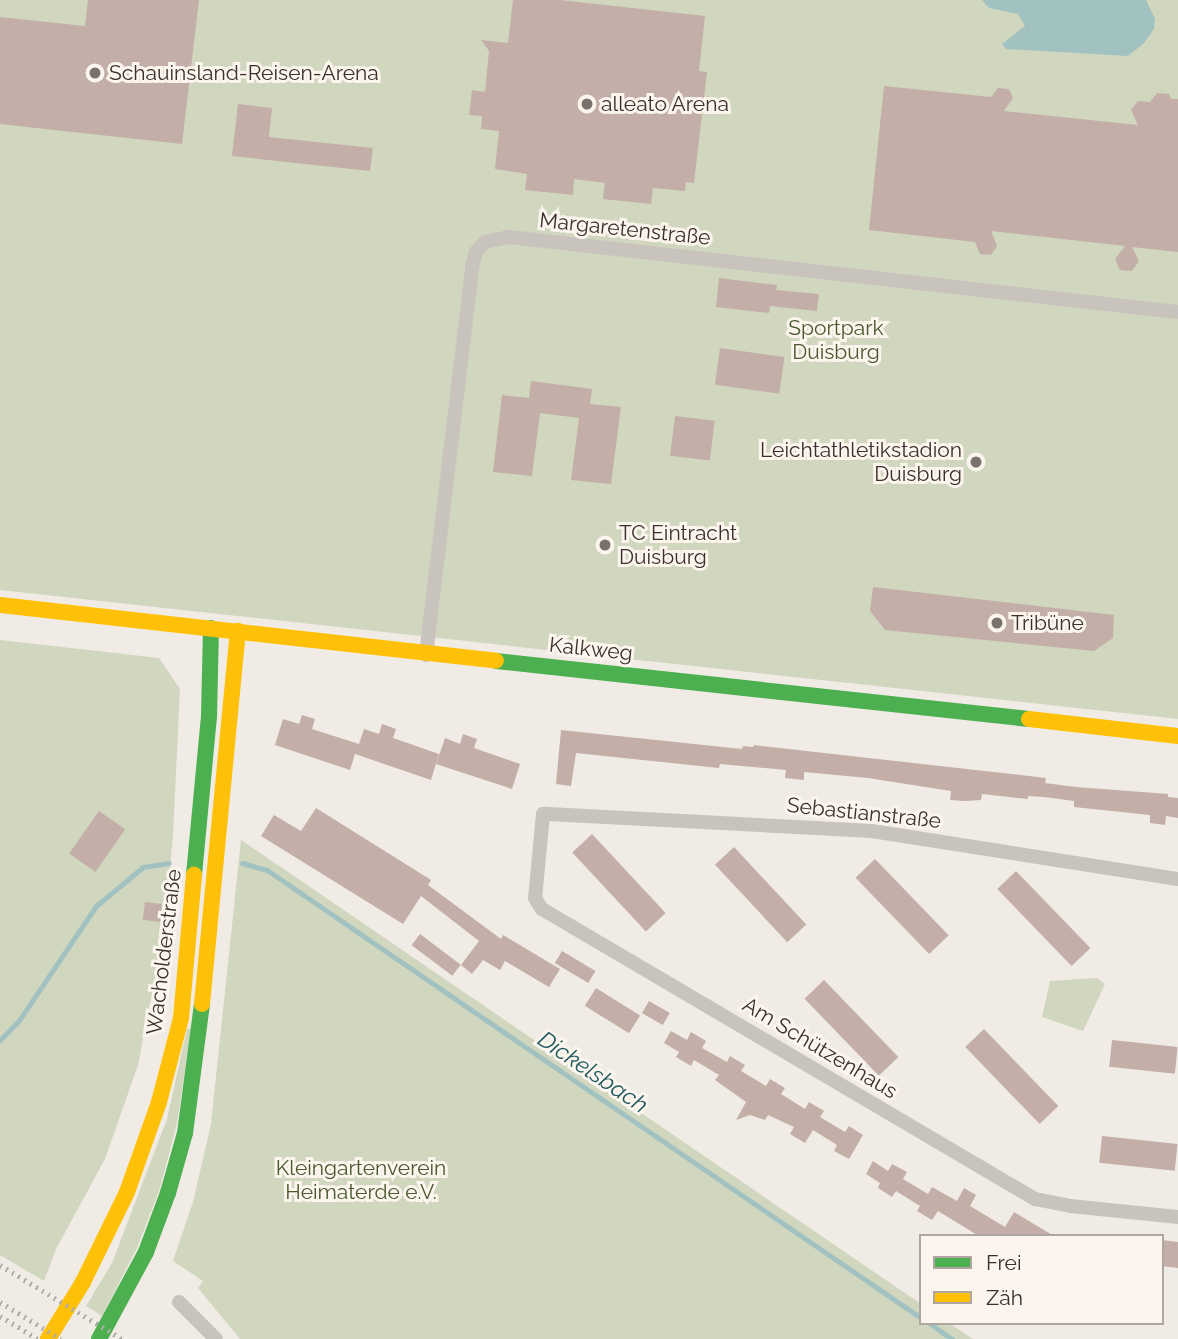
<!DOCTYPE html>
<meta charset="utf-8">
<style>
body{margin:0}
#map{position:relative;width:1178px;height:1339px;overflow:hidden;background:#f0ebe5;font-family:Raleway,sans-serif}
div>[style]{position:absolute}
.green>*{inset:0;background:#d1d6bf}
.water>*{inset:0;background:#a1c2c1}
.stream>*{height:5px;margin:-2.5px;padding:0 2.5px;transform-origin:2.5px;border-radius:2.5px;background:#a1c2c1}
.building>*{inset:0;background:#c3afa7;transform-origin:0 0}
.street>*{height:14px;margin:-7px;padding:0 7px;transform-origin:7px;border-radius:7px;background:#c9c3be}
.fast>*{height:16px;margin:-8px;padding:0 8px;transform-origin:8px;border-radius:8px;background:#4caf50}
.slow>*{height:16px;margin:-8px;padding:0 8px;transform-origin:8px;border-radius:8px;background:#ffc107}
.rail>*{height:5px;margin-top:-2.5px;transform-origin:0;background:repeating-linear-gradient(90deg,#b1aca8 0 2px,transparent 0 7px)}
.dots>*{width:19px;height:19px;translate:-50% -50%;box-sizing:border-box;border:4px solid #fbf5ee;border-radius:50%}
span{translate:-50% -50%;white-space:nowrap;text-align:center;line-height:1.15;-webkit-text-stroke:6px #fbf5ee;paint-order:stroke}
.poi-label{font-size:21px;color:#3b302b}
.left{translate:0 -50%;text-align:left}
.right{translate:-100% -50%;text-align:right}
.street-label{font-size:21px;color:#3b302b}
.park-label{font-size:21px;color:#4a5a2e}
.water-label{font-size:23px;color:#1f5a5e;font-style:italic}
.legend{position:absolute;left:919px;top:1234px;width:245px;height:91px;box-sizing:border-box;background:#fbf5ee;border:2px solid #aea6a0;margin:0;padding:9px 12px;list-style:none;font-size:21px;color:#3b302b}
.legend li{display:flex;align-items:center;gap:14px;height:35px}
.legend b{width:35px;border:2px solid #aea6a0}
</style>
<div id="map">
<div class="green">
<i style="clip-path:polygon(0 0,1178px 0,1178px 719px,0 590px)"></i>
<i style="clip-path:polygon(0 640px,159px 658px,180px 689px,173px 835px,165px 927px,138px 1065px,105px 1159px,56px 1249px,44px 1281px,0 1255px)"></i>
<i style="clip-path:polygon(241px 840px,921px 1304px,921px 1323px,949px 1323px,973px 1339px,240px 1339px,198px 1288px,203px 1281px,173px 1261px,193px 1202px,211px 1124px)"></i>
<i style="clip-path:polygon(1097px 978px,1105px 984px,1083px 1031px,1042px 1017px,1050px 981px)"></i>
<i style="clip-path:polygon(187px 1029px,191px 1029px,177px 1123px,160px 1188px,137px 1248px,102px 1316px,86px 1306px,112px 1263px,167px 1119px)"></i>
</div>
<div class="water">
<i style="clip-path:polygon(982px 0,1146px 0,1155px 19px,1154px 29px,1144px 43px,1128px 56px,1006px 49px,1002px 44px,1025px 26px,1018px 14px,989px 8px)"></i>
</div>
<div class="stream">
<i style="left:242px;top:863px;width:26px;rotate:16deg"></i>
<i style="left:267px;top:870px;width:793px;rotate:34.41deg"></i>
<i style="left:0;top:1040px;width:29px;rotate:-46deg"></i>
<i style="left:20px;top:1019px;width:136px;rotate:-56.1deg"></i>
<i style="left:96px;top:906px;width:61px;rotate:-39.7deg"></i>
<i style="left:143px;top:867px;width:26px;rotate:-9deg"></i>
<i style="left:929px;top:1323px;width:28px;rotate:35deg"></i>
</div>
<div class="building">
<i style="clip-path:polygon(88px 0,199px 0,182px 144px,0 124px,0 17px,85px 26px)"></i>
<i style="clip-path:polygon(513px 0,560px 0,705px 16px,699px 71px,707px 72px,694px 183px,686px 182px,685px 191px,653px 188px,651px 204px,603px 199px,605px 183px,574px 179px,573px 195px,525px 190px,527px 174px,495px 169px,499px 131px,481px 129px,482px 116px,469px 115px,472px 90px,485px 92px,489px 51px,481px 40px,508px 43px)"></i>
<i style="clip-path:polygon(884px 86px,991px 97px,998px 88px,1009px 89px,1013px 98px,1004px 111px,1138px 125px,1131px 110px,1138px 101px,1150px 102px,1157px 93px,1169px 94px,1171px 99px,1178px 99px,1178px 252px,1132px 247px,1139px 261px,1132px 271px,1120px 270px,1115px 259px,1125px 246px,991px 231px,997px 246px,991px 255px,980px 254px,975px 242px,869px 230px)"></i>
<i style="clip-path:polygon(238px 104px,272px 108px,269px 137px,373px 148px,370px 171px,232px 156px)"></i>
<i style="clip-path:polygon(719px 278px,777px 285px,776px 290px,819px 294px,817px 311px,770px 306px,769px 313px,716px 307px)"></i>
<i style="left:720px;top:348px;width:65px;height:37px;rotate:8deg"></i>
<i style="clip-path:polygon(531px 381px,592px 389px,590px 404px,621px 407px,611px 484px,571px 480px,579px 418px,540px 413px,532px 476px,493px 472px,502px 395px,529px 398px)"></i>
<i style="left:675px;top:416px;width:40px;height:40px;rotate:7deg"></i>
<i style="clip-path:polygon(873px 587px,1114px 615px,1113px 638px,1094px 651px,885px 630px,870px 611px)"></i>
<i style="clip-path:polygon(302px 715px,315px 719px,312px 729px,359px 744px,364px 729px,379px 734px,382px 724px,396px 729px,393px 738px,439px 754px,431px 780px,355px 754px,350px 770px,275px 745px,283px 719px,299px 724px)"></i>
<i style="clip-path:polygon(561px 730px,742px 749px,743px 746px,753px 747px,754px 745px,1046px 778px,1045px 783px,1076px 787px,1168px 794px,1168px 797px,1178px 798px,1178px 818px,1166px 816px,1165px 825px,1150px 823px,1150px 815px,1074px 807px,1074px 801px,1044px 797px,1028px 796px,1028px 799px,982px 794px,981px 800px,965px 801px,950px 800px,951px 791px,868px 778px,804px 772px,804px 780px,785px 778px,786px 770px,720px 764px,719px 768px,576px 753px,571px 786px,556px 784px)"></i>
<i style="clip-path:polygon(463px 734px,477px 739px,474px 748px,520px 764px,512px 789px,436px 764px,445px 738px,460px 744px)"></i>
<i style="clip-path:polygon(316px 808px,431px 880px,428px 885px,501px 939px,503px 935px,560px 969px,549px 987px,505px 961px,500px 970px,483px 960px,472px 974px,461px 965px,479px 941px,421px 896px,403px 924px,261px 836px,274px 815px,301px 831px)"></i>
<i style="left:99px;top:811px;width:32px;height:52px;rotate:35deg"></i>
<i style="left:592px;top:834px;width:108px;height:27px;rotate:47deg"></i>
<i style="left:734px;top:847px;width:106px;height:26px;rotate:47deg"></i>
<i style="left:875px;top:859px;width:106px;height:27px;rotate:46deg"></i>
<i style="left:1016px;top:871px;width:107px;height:26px;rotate:46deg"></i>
<i style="left:145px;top:902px;width:17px;height:18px;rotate:7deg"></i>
<i style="left:420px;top:934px;width:51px;height:14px;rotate:37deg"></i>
<i style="left:562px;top:951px;width:39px;height:14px;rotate:31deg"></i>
<i style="left:824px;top:980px;width:107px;height:27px;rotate:46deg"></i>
<i style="left:596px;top:988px;width:52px;height:21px;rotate:32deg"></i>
<i style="left:649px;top:1001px;width:24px;height:14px;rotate:30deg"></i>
<i style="left:984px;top:1029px;width:107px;height:26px;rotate:46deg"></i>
<i style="clip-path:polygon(671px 1031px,687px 1040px,691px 1032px,706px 1041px,702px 1048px,727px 1062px,730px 1056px,745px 1065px,741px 1071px,766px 1086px,770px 1079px,785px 1088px,781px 1094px,805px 1109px,809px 1102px,824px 1111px,820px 1117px,845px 1132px,849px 1126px,863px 1135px,849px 1159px,834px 1151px,837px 1145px,813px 1130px,805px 1143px,790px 1134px,794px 1127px,768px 1115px,765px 1120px,750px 1115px,736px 1120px,746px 1102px,715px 1080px,719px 1075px,694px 1060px,691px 1066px,676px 1057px,679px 1052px,664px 1043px)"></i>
<i style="left:1112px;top:1040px;width:66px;height:27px;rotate:6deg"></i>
<i style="left:1102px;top:1136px;width:76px;height:27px;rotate:6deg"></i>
<i style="clip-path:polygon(873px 1161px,888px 1171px,892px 1164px,907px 1172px,903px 1179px,928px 1194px,932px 1187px,957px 1201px,964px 1188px,976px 1195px,970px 1206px,1005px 1227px,1014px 1212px,1054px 1236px,979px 1236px,938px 1211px,932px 1220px,917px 1211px,920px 1206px,896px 1191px,892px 1197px,878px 1188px,880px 1183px,866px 1174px)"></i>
<i style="clip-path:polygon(1162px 1240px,1178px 1242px,1178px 1268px,1162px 1266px)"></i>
</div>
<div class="street">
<i style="left:426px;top:655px;width:391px;rotate:-83.2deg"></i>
<i style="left:472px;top:267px;width:16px;rotate:-75deg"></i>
<i style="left:476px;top:252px;width:13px;rotate:-48deg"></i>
<i style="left:485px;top:242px;width:25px;rotate:-12deg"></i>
<i style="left:509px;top:237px;width:673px;rotate:6.4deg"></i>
<i style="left:1178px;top:879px;width:310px;rotate:-171.1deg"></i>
<i style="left:872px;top:831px;width:329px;rotate:-177deg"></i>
<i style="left:543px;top:814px;width:84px;rotate:95.4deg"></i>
<i style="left:535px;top:898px;width:13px;rotate:58deg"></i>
<i style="left:542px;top:909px;width:572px;rotate:30.47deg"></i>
<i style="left:1035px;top:1199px;width:36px;rotate:11deg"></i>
<i style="left:1070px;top:1206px;width:109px;rotate:5.8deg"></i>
<i style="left:179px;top:1302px;width:52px;rotate:45deg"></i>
</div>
<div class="fast">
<i style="left:496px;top:661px;width:536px;rotate:6.21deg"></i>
<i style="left:194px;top:875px;width:160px;rotate:-84.6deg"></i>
<i style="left:209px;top:716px;width:88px;rotate:-88.7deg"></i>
<i style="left:99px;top:1339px;width:99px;rotate:-61.6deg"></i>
<i style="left:146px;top:1252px;width:63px;rotate:-69.6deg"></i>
<i style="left:168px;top:1193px;width:62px;rotate:-74.2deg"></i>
<i style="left:185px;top:1133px;width:130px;rotate:-82.5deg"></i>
</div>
<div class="slow">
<i style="left:0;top:605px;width:499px;rotate:6.4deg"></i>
<i style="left:1029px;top:719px;width:150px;rotate:6.5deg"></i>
<i style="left:202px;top:1004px;width:375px;rotate:-84.5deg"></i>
<i style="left:48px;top:1339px;width:67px;rotate:-58.4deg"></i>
<i style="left:83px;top:1282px;width:100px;rotate:-63.9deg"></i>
<i style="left:127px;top:1192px;width:96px;rotate:-70.4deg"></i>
<i style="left:159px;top:1102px;width:87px;rotate:-75.3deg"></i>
<i style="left:181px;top:1018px;width:144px;rotate:-84.8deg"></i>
</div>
<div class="rail">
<i style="left:0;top:1265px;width:143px;rotate:31.2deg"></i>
<i style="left:0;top:1302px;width:71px;rotate:31.2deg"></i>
<i style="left:0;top:1316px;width:44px;rotate:31.2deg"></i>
</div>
<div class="dots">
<i style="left:95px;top:73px;background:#7a716c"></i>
<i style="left:587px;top:104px;background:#7a716c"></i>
<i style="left:976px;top:462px;background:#7a716c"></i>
<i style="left:605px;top:545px;background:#7a716c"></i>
<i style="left:997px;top:623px;background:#7a716c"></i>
</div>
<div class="poi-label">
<span class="left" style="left:109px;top:73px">Schauinsland-Reisen-Arena</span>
<span class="left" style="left:601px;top:104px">alleato Arena</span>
<span class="right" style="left:962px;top:462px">Leichtathletikstadion<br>Duisburg</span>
<span class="left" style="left:619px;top:545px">TC Eintracht<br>Duisburg</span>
<span class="left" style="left:1011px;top:623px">Tribüne</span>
</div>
<div class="street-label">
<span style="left:625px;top:229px;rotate:6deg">Margaretenstraße</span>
<span style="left:591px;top:649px;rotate:6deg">Kalkweg</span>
<span style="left:864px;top:813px;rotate:6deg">Sebastianstraße</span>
<span style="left:164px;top:952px;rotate:-83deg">Wacholderstraße</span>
<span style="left:820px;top:1048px;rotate:31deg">Am Schützenhaus</span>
</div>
<div class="park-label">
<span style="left:836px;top:340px">Sportpark<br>Duisburg</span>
<span style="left:361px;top:1180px">Kleingartenverein<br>Heimaterde e.V.</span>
</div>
<div class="water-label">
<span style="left:593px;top:1072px;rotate:34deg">Dickelsbach</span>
</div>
<ul class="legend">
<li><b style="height:9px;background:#4caf50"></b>Frei</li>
<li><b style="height:9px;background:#ffc107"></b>Zäh</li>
</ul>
</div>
